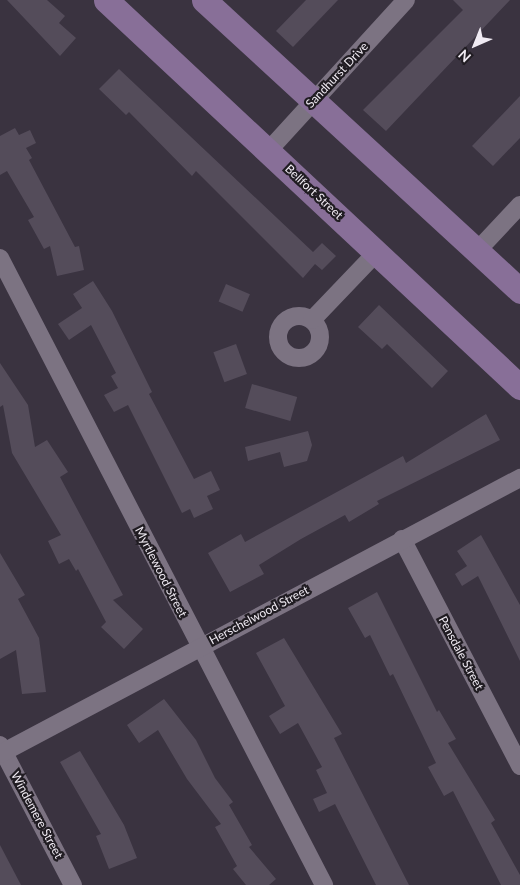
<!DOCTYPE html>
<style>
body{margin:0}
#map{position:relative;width:520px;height:885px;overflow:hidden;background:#3a3340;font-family:Lato,sans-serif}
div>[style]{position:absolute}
.building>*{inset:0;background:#544c5a;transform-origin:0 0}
.street>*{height:18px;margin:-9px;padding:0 9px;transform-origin:9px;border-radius:9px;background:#7c7382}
.street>.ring{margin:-9px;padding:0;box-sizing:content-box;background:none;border:18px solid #7c7382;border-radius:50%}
.secondary>*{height:25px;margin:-12.5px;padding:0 12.5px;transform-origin:12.5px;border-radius:12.5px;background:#886f98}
span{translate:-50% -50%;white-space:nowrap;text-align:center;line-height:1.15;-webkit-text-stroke:4.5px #201c22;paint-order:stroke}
.street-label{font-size:12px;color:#f0ebf3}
.north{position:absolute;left:450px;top:20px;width:50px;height:50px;-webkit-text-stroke:4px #201c22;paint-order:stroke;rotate:224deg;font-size:14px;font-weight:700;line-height:20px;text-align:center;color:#f0ebf3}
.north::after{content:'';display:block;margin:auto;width:18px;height:22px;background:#f0ebf3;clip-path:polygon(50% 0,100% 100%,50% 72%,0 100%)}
</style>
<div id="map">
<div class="building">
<i style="clip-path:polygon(7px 0,47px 0,65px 16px,59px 23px,76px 38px,60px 56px)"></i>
<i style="clip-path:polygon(306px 0,338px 0,293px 47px,276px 31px)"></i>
<i style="clip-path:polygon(453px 0,510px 0,386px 131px,363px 110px,463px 10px)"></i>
<i style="clip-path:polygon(119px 69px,313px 252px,322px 243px,336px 256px,322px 270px,315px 264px,303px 278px,196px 171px,192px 176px,129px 112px,126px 115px,99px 89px)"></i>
<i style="clip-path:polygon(520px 96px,520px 138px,493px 166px,472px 146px)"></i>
<i style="clip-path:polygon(15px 128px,19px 135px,30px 130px,36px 143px,26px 148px,32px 158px,29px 160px,75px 247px,79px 246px,84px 270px,57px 276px,50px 246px,44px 249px,28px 220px,34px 217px,7px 171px,0 175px,0 136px)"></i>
<i style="clip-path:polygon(93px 281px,112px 311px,152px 392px,149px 394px,194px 479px,211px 471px,220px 490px,207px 496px,213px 509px,194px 518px,190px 509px,182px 513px,128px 405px,114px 412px,104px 395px,118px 388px,111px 376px,116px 373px,91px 325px,69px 340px,58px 324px,82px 308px,73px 294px)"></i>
<i style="left:226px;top:284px;width:26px;height:19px;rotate:23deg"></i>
<i style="clip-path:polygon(379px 305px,448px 371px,432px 388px,387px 344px,382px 349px,358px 327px)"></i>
<i style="left:236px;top:344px;width:32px;height:24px;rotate:70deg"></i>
<i style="clip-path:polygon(0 363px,28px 405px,35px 447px,47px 440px,68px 472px,60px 477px,123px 595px,113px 600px,143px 629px,124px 649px,101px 627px,106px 622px,78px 569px,76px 571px,69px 559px,59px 564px,48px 541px,61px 535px,12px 453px,3px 405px,0 407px)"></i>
<i style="left:252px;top:384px;width:47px;height:25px;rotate:16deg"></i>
<i style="clip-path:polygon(486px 414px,500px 440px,377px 501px,379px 504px,349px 522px,345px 515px,301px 539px,259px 565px,264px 574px,230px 592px,208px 553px,241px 534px,245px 542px,403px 456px,406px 463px)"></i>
<i style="clip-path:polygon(308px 431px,312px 445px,307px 461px,284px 467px,280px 452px,248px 461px,245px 447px)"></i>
<i style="clip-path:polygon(481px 535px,520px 605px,520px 661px,478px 576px,462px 586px,455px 574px,467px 566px,457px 551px)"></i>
<i style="clip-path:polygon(0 553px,25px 595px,18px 599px,39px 638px,46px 692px,22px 694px,16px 650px,0 659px)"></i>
<i style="clip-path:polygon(377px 592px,437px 712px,439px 710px,456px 739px,448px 743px,495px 820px,491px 823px,520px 875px,520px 885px,501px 885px,453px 791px,444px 796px,428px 767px,436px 763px,393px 674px,390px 676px,370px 635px,365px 638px,348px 608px)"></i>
<i style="clip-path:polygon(284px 638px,342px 734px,334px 738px,409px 885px,376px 885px,335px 804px,319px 812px,313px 799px,327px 793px,316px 770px,322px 767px,298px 723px,280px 734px,269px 716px,285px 706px,256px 653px)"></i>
<i style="clip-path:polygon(164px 699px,196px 740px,215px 778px,233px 802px,229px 805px,252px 845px,249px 847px,276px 879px,269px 885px,246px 885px,233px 869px,237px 866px,215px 827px,221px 824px,187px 779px,158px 730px,139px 743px,127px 725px)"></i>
<i style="clip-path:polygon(80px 751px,124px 825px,137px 858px,109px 869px,96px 836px,101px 834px,60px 762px)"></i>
<i style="clip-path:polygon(0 845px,21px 885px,0 885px)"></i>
</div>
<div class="street">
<i style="left:269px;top:150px;width:203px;rotate:-47.6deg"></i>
<i style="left:477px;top:251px;width:63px;rotate:-46.9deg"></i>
<i style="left:0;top:258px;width:706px;rotate:62.67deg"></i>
<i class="ring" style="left:278px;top:316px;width:24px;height:24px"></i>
<i style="left:312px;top:320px;width:95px;rotate:-46.3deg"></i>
<i style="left:402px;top:539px;width:256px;rotate:62.5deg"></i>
<i style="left:0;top:745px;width:158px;rotate:62.5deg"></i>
<i style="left:0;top:754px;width:589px;rotate:-27.96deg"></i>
</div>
<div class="secondary">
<i style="left:106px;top:0;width:567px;rotate:43.07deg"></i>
<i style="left:204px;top:0;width:430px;rotate:42.6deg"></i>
</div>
<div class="street-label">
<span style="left:337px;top:75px;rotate:-47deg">Sandhurst Drive</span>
<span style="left:314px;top:192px;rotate:43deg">Bellfort Street</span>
<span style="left:161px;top:572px;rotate:63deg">Myrtlewood Street</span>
<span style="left:259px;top:615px;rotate:-28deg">Herschelwood Street</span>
<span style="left:461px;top:653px;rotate:62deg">Pensdale Street</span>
<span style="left:37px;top:815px;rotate:62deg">Windemere Street</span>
</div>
<div class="north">N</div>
</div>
